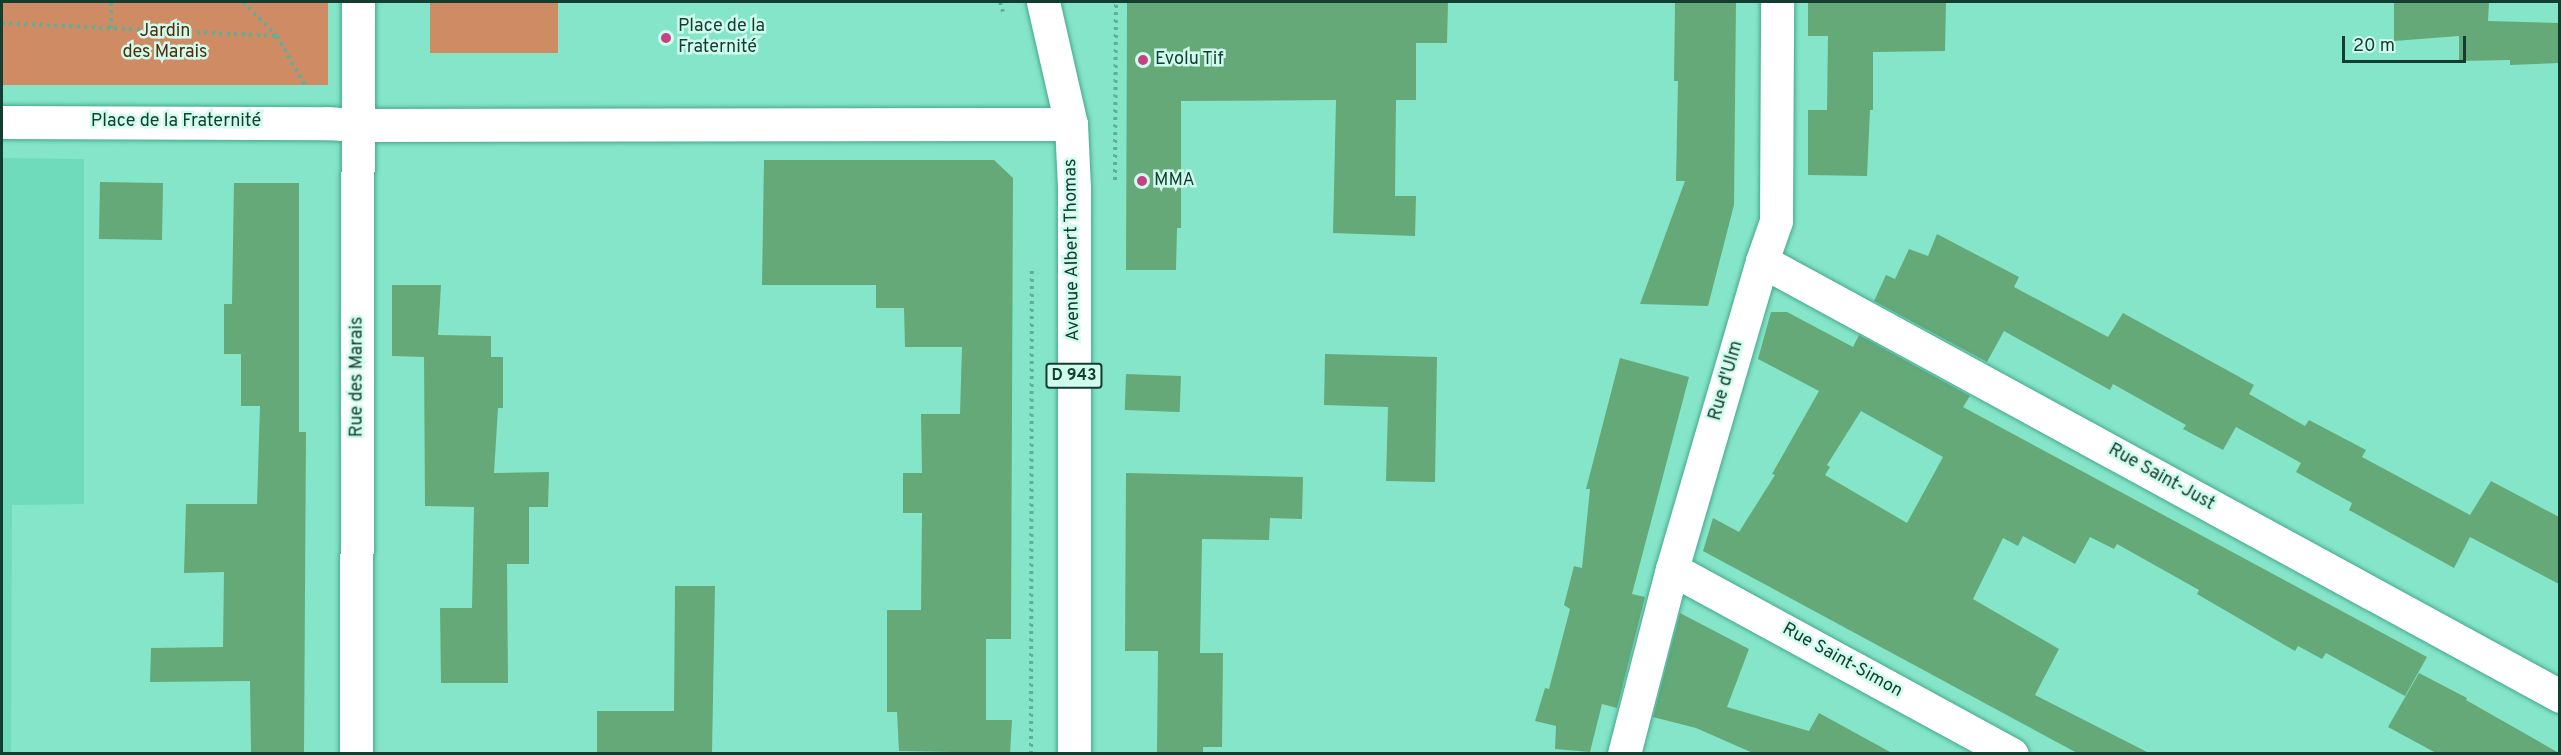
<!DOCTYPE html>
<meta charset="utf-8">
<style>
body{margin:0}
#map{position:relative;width:2561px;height:755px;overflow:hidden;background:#85e5c8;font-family:Overpass,sans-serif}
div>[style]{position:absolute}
.built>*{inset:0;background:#70dbbb}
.green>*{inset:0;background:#cf8c64;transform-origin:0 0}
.building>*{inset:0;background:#65a978;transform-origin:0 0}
.path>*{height:4px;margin-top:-2px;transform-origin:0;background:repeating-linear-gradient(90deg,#60ae97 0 3px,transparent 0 7.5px)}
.roads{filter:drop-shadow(0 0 2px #45a78c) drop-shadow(0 0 2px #45a78c)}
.minor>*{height:33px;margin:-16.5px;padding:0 16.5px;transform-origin:16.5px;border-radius:16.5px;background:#fff}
.primary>*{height:33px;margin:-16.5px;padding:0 16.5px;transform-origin:16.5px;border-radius:16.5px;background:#fff}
.dots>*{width:16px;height:16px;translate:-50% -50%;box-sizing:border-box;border:3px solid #cffcec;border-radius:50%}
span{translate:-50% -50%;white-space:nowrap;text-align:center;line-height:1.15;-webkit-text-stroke:5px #cffcec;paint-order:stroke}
.shield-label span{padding:2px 4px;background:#cffcec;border:2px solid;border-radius:4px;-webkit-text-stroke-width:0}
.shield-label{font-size:16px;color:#143d32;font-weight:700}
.poi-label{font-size:18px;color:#143d32}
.left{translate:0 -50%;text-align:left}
.park-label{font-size:18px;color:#562a0a}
.street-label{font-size:18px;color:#143d32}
.frame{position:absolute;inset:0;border:3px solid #143d32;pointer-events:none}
.scale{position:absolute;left:2342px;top:36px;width:124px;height:27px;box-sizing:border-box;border:3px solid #143d32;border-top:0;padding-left:8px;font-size:18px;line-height:21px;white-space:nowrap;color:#143d32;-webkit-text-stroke:4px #cffcec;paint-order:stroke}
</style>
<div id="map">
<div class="built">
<i style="clip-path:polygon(2px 158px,84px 159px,84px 504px,12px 505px,11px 754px,2px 753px)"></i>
</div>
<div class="green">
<i style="left:2px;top:2px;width:326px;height:83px"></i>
<i style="left:430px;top:2px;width:128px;height:51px"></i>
</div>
<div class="building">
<i style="clip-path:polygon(1127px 2px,1448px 2px,1447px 43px,1416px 43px,1416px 100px,1396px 100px,1395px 196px,1416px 196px,1415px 236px,1333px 233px,1336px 100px,1181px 101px,1181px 228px,1177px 228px,1176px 270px,1126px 270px)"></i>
<i style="clip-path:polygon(1675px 2px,1736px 2px,1734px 205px,1708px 306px,1640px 304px,1685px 181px,1676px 181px,1678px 81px,1674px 81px)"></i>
<i style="clip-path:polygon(1808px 2px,1946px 2px,1945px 51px,1873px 52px,1873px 110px,1870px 110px,1867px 176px,1808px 175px,1808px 110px,1827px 110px,1828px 36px,1808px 36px)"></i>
<i style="clip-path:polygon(2394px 2px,2489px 2px,2488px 21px,2559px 23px,2559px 63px,2510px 65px,2510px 60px,2459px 61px,2459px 36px,2394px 41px)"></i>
<i style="clip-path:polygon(764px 160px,994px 160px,1013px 178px,1011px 639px,986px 639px,986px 720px,1012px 720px,1010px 753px,899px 751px,897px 712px,887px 712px,887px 610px,921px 610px,922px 513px,903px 513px,903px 473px,922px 473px,921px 414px,960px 414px,962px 347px,905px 347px,904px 308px,876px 308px,876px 285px,762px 285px)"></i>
<i style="left:163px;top:183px;width:57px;height:63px;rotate:91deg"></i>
<i style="clip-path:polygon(234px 183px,299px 183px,299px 432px,306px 432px,304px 753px,251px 753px,250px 681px,150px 682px,151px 648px,223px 647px,224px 572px,184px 573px,186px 504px,257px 504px,260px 406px,241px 406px,241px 354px,224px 354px,224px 304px,232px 304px)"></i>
<i style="clip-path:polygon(1937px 234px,2019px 277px,2014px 287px,2108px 337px,2123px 313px,2254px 385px,2249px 394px,2305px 426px,2309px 420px,2366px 450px,2362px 457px,2470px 515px,2491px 481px,2559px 517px,2559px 584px,2470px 537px,2454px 568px,2349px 510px,2352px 503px,2296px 472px,2301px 463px,2236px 427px,2223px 450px,2183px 429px,2186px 425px,2113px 384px,2110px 390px,2004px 331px,1987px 362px,1874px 301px,1886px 275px,1895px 279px,1909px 249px,1928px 256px)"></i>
<i style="clip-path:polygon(392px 285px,441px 285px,438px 335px,491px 336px,491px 357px,503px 357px,503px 408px,498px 408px,494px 473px,549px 472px,548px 507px,529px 507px,529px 564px,507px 564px,508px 683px,441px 683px,440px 608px,472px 608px,474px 507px,425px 506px,424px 357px,392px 356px)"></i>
<i style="clip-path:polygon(evenodd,1771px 312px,1787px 312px,1853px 347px,1859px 335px,1970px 396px,1963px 407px,2427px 657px,2405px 696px,2326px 653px,2322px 659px,2298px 646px,2295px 651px,2197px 594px,2199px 590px,2117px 544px,2114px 549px,2090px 537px,2075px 564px,2023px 536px,2018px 546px,2003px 538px,1973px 599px,2059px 649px,2035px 695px,2149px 753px,2077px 753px,1703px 551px,1713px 518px,1739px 532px,1775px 475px,1772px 474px,1819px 391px,1758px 359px,1771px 312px,1861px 411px,1943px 457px,1907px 523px,1825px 475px,1830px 467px,1827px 465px,1861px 411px)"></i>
<i style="clip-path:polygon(1325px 354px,1437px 357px,1435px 482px,1386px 481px,1388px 407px,1324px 405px)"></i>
<i style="clip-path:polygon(1620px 358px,1689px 377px,1632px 594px,1645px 597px,1617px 708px,1602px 704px,1590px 752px,1555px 749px,1556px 726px,1535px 721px,1545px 688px,1549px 689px,1570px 609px,1564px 605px,1574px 566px,1582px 568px,1590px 489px,1586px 489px)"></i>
<i style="left:1126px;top:374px;width:55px;height:36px;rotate:2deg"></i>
<i style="clip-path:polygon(1126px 473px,1303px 477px,1302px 519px,1270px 518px,1269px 540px,1202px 539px,1200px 653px,1223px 653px,1222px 747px,1203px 747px,1203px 753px,1157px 753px,1158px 651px,1125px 651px)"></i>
<i style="clip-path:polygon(675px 586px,715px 586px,712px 753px,597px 753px,597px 711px,674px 711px)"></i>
<i style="clip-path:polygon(1680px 613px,1749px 649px,1727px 707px,1809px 731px,1819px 713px,1892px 753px,1753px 753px,1696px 728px,1653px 717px)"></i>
<i style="clip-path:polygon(2419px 673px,2467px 698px,2466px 700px,2559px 753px,2436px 753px,2388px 727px)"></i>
</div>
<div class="path">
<i style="left:243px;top:2px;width:47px;rotate:45deg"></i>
<i style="left:1000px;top:2px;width:10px;rotate:73deg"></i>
<i style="left:2px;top:23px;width:275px;rotate:2.7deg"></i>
<i style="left:277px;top:36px;width:56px;rotate:60.3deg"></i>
<i style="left:111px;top:28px;width:26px;rotate:-90deg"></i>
<i style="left:1115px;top:180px;width:178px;rotate:-89.7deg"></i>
<i style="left:1031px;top:754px;width:487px;rotate:-89.9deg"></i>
</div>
<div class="roads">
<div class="minor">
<i style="left:2px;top:122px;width:325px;rotate:0.2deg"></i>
<i style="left:327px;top:123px;width:31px;rotate:4deg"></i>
<i style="left:358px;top:125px;width:713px;rotate:-0.08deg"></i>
<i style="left:1762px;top:261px;width:909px;rotate:28.6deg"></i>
<i style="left:1672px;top:569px;width:387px;rotate:28.6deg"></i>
<i style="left:356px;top:754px;width:752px;rotate:-89.85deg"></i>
<i style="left:1624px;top:754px;width:191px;rotate:-75.5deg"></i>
<i style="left:1672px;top:569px;width:321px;rotate:-73.7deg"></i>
<i style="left:1762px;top:261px;width:42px;rotate:-70.7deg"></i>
<i style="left:1776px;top:221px;width:219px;rotate:-89.7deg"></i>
</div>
<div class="primary">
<i style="left:1043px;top:2px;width:125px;rotate:77.1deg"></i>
<i style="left:1071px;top:124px;width:64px;rotate:87.3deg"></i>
<i style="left:1074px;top:188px;width:566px;rotate:90deg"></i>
</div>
</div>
<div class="dots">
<i style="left:666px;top:38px;background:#c54186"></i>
<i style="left:1143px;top:60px;background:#c54186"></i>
<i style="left:1142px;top:181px;background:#c54186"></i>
</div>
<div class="shield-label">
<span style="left:1074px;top:376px">D 943</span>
</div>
<div class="poi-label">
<span class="left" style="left:678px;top:38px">Place de la<br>Fraternité</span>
<span class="left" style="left:1155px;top:60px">Evolu Tif</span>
<span class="left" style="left:1154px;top:181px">MMA</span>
</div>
<div class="park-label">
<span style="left:165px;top:43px">Jardin<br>des Marais</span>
</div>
<div class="street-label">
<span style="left:176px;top:122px">Place de la Fraternité</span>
<span style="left:1073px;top:250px;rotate:-91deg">Avenue Albert Thomas</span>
<span style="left:358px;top:377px;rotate:-90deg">Rue des Marais</span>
<span style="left:1727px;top:381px;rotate:-74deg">Rue d'Ulm</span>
<span style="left:2161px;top:478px;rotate:29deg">Rue Saint-Just</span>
<span style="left:1842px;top:661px;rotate:29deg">Rue Saint-Simon</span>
</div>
<div class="frame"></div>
<div class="scale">20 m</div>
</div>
